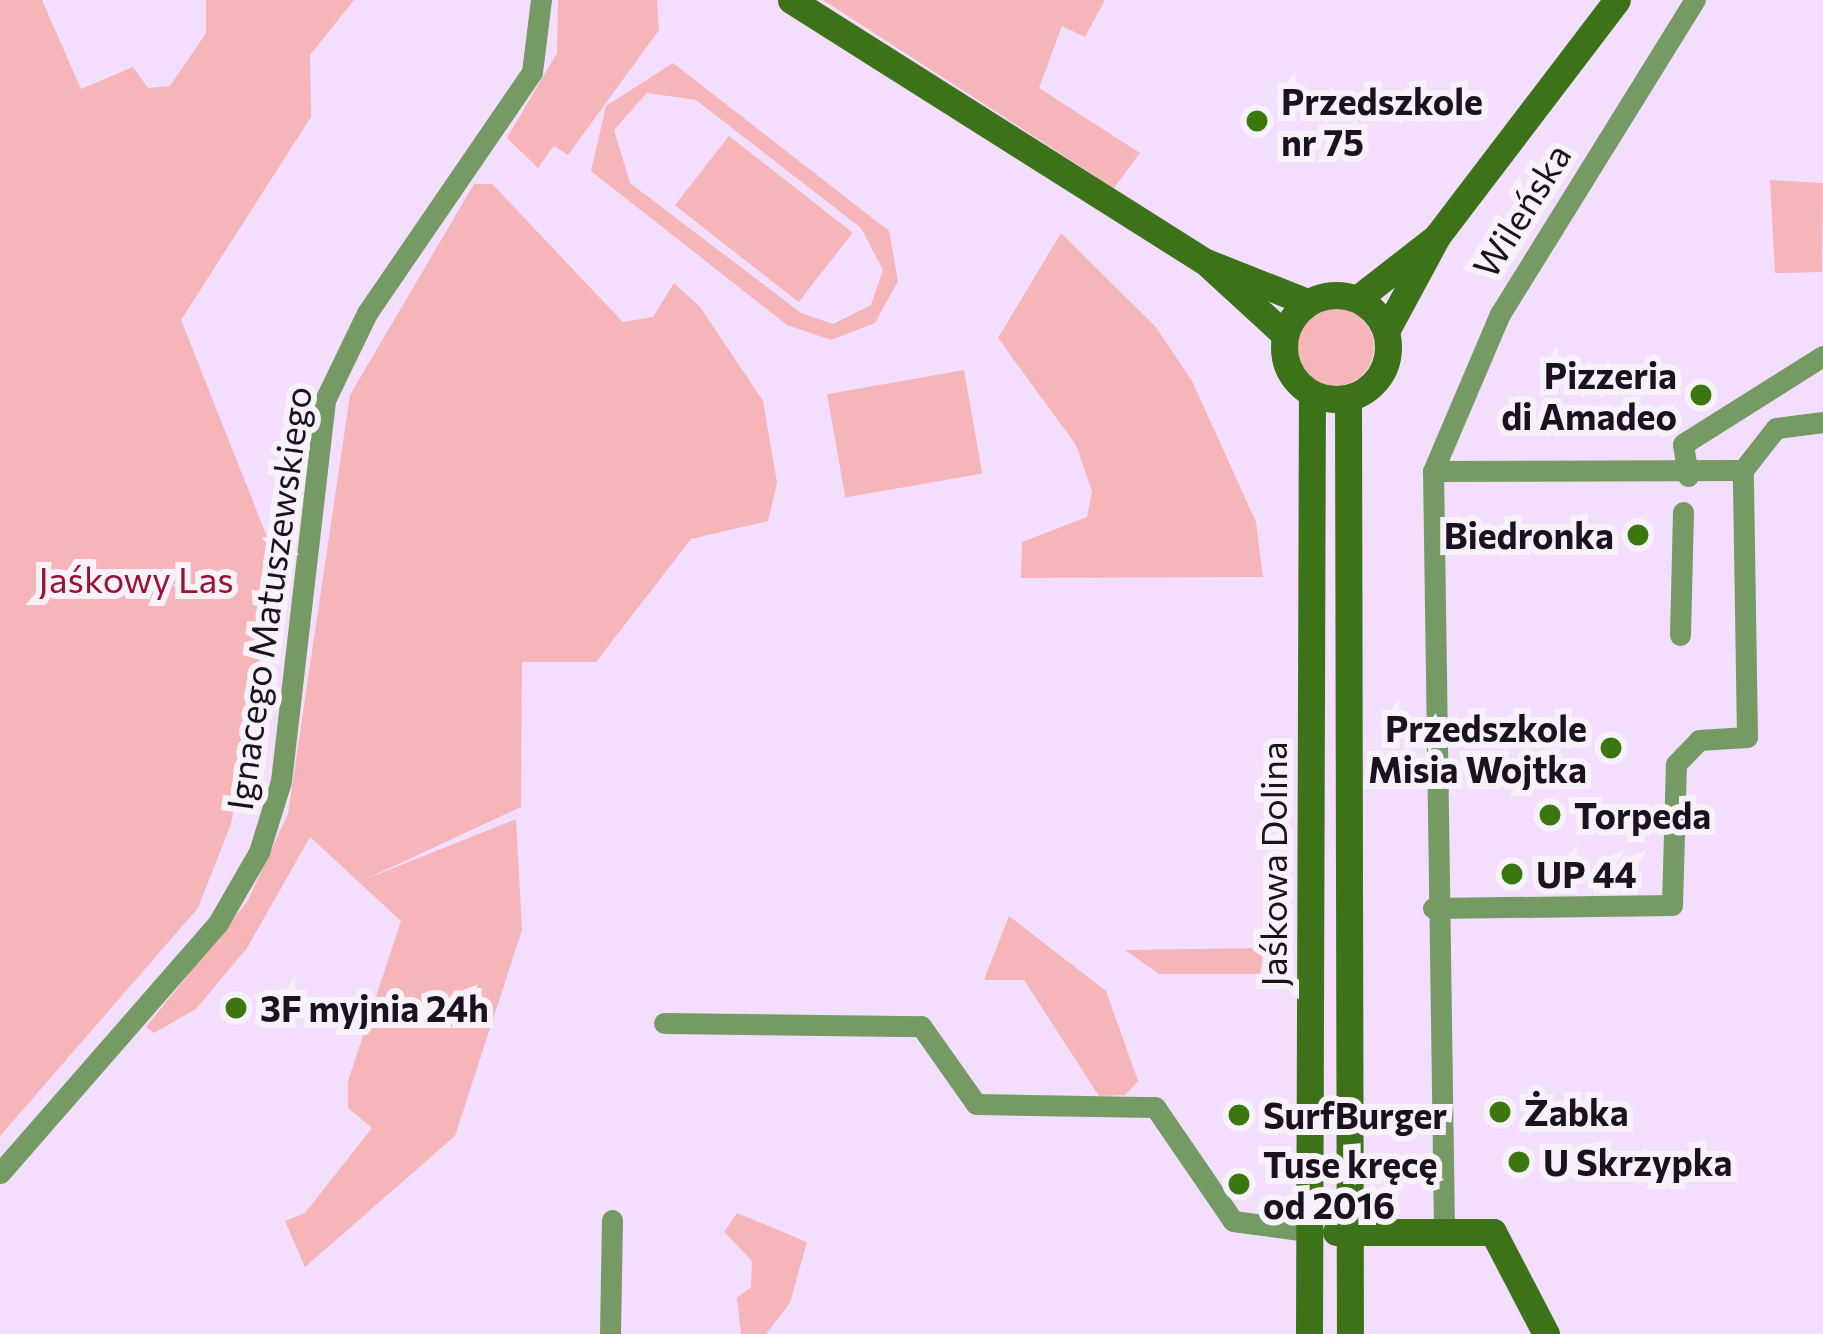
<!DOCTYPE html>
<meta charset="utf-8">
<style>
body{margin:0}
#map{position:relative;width:1823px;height:1334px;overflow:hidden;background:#f4defe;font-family:Commissioner,sans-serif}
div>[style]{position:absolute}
.green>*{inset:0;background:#f6b5b8;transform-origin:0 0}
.round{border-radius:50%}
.street>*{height:21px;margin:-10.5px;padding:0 10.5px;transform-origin:10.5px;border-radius:10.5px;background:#759a63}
.secondary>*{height:27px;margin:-13.5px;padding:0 13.5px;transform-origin:13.5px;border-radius:13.5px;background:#3c7318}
.secondary>.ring{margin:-13.5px;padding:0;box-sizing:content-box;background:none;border:27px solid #3c7318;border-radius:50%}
.dots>*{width:33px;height:33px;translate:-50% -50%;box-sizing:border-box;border:6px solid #f7f2fa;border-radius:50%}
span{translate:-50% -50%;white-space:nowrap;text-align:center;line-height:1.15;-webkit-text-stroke:12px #f7f2fa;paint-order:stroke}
.poi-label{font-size:36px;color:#1b111f;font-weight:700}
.left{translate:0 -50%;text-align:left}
.right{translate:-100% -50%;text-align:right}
.street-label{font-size:36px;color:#1b111f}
.park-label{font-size:36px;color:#9b1133}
</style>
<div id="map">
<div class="green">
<i style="clip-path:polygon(0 0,42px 0,81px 89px,133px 67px,148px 88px,170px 86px,206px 33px,206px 0,354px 0,310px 55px,311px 117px,181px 320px,277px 562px,231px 824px,198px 908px,0 1136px)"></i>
<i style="clip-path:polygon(558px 0,657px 0,659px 30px,568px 155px,554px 146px,538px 168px,507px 138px,557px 53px)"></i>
<i style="clip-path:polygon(823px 0,1105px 0,1085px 37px,1062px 26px,1039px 88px,1140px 153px,1114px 188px)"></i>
<i style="clip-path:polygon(evenodd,673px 63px,889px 231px,898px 281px,875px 323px,831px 340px,787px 325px,591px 171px,606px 106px,673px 63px,647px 93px,696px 100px,861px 228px,883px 270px,871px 305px,833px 324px,801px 313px,630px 183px,614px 130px,647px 93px)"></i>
<i style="left:729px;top:136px;width:157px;height:88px;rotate:38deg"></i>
<i style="clip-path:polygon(1770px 180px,1823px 183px,1822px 272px,1775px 273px)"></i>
<i style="clip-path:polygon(474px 184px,492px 184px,623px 322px,653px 317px,674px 283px,700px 307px,763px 401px,777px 483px,768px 521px,691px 539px,596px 662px,522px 662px,521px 807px,366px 879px,516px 819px,522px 930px,455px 1136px,305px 1267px,285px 1221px,305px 1213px,372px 1128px,348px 1108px,348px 1081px,401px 921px,310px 837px,247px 948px,196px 1009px,154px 1033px,146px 1027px,247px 902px,288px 814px,350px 395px)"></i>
<i style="clip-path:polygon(1061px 233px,1155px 326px,1192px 381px,1256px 522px,1263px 577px,1021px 578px,1022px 542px,1087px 517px,1092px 491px,1076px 445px,998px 338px)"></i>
<i class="round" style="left:1296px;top:308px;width:78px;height:78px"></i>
<i style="left:964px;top:370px;width:105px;height:139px;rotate:80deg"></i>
<i style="clip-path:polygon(1009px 916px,1106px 991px,1138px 1081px,1125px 1095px,1099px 1096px,1024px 980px,984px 980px)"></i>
<i style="clip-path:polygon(1264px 948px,1260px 974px,1159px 974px,1125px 950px)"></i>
<i style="clip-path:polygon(737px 1213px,807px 1242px,790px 1303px,766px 1334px,741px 1334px,737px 1298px,751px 1287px,752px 1261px,724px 1232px)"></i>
</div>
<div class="street">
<i style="left:1433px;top:471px;width:310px;rotate:-0.2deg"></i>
<i style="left:1743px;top:470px;width:53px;rotate:-51.8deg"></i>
<i style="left:1776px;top:428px;width:47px;rotate:-7.3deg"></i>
<i style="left:1688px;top:476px;width:32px;rotate:-99deg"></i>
<i style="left:1683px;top:444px;width:165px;rotate:-32.2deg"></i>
<i style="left:1680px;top:635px;width:123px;rotate:-88.6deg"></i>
<i style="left:1433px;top:908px;width:239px;rotate:-0.7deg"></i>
<i style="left:1672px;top:905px;width:141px;rotate:-88.4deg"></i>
<i style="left:1676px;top:764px;width:33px;rotate:-46deg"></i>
<i style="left:1699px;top:740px;width:48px;rotate:-3.6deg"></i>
<i style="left:1747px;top:737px;width:267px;rotate:-90.9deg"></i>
<i style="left:664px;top:1023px;width:257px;rotate:0.7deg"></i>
<i style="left:921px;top:1026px;width:95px;rotate:54.8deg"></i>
<i style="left:976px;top:1104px;width:179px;rotate:1deg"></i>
<i style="left:1155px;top:1107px;width:138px;rotate:55.6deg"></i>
<i style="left:1233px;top:1221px;width:75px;rotate:7.7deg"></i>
<i style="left:0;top:1173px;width:332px;rotate:-48.9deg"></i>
<i style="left:218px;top:923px;width:82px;rotate:-60deg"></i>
<i style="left:259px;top:852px;width:74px;rotate:-72.8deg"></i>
<i style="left:281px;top:781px;width:384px;rotate:-83.4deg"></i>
<i style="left:325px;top:400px;width:97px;rotate:-64.2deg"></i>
<i style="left:367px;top:313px;width:292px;rotate:-55.6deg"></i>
<i style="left:532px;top:72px;width:73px;rotate:-82.9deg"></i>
<i style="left:1444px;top:1228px;width:757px;rotate:-90.83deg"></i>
<i style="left:1433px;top:471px;width:171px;rotate:-66.9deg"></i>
<i style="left:1500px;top:314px;width:370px;rotate:-58.2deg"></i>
<i style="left:610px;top:1334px;width:114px;rotate:-89deg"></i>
</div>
<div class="secondary">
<i style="left:791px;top:0;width:491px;rotate:32.3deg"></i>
<i style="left:1206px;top:262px;width:109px;rotate:21.6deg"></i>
<i style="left:1209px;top:265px;width:102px;rotate:42.6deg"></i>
<i class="ring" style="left:1284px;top:295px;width:77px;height:77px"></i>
<i style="left:1357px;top:299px;width:99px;rotate:-38deg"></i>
<i style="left:1386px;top:331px;width:109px;rotate:-61.6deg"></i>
<i style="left:1438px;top:235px;width:295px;rotate:-52.7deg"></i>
<i style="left:1348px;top:398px;width:936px;rotate:89.88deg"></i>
<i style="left:1336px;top:1232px;width:157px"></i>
<i style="left:1493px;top:1232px;width:115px;rotate:62.5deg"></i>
<i style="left:1309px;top:1334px;width:940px;rotate:-89.82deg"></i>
</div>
<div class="dots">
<i style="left:1257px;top:121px;background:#3b770f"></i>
<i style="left:1701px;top:395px;background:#3b770f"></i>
<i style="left:1638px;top:535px;background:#3b770f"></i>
<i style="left:1611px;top:748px;background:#3b770f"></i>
<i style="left:1550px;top:815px;background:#3b770f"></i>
<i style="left:1512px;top:874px;background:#3b770f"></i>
<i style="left:236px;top:1008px;background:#3b770f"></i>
<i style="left:1500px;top:1112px;background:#3b770f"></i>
<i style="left:1239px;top:1115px;background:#3b770f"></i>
<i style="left:1519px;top:1162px;background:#3b770f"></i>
<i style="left:1239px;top:1184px;background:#3b770f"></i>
</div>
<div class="poi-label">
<span class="left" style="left:1281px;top:121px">Przedszkole<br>nr 75</span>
<span class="right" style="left:1677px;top:395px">Pizzeria<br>di Amadeo</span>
<span class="right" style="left:1614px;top:535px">Biedronka</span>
<span class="right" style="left:1587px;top:748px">Przedszkole<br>Misia Wojtka</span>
<span class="left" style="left:1574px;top:815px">Torpeda</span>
<span class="left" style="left:1536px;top:874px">UP 44</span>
<span class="left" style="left:260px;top:1008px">3F myjnia 24h</span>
<span class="left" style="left:1524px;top:1112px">Żabka</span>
<span class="left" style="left:1263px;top:1115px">SurfBurger</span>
<span class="left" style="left:1543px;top:1162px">U Skrzypka</span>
<span class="left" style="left:1263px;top:1184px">Tuse kręcę<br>od 2016</span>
</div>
<div class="street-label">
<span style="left:1521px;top:210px;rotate:-58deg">Wileńska</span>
<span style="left:268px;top:598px;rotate:-82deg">Ignacego Matuszewskiego</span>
<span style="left:1273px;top:864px;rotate:-90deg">Jaśkowa Dolina</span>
</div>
<div class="park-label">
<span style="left:136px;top:579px">Jaśkowy Las</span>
</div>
</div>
